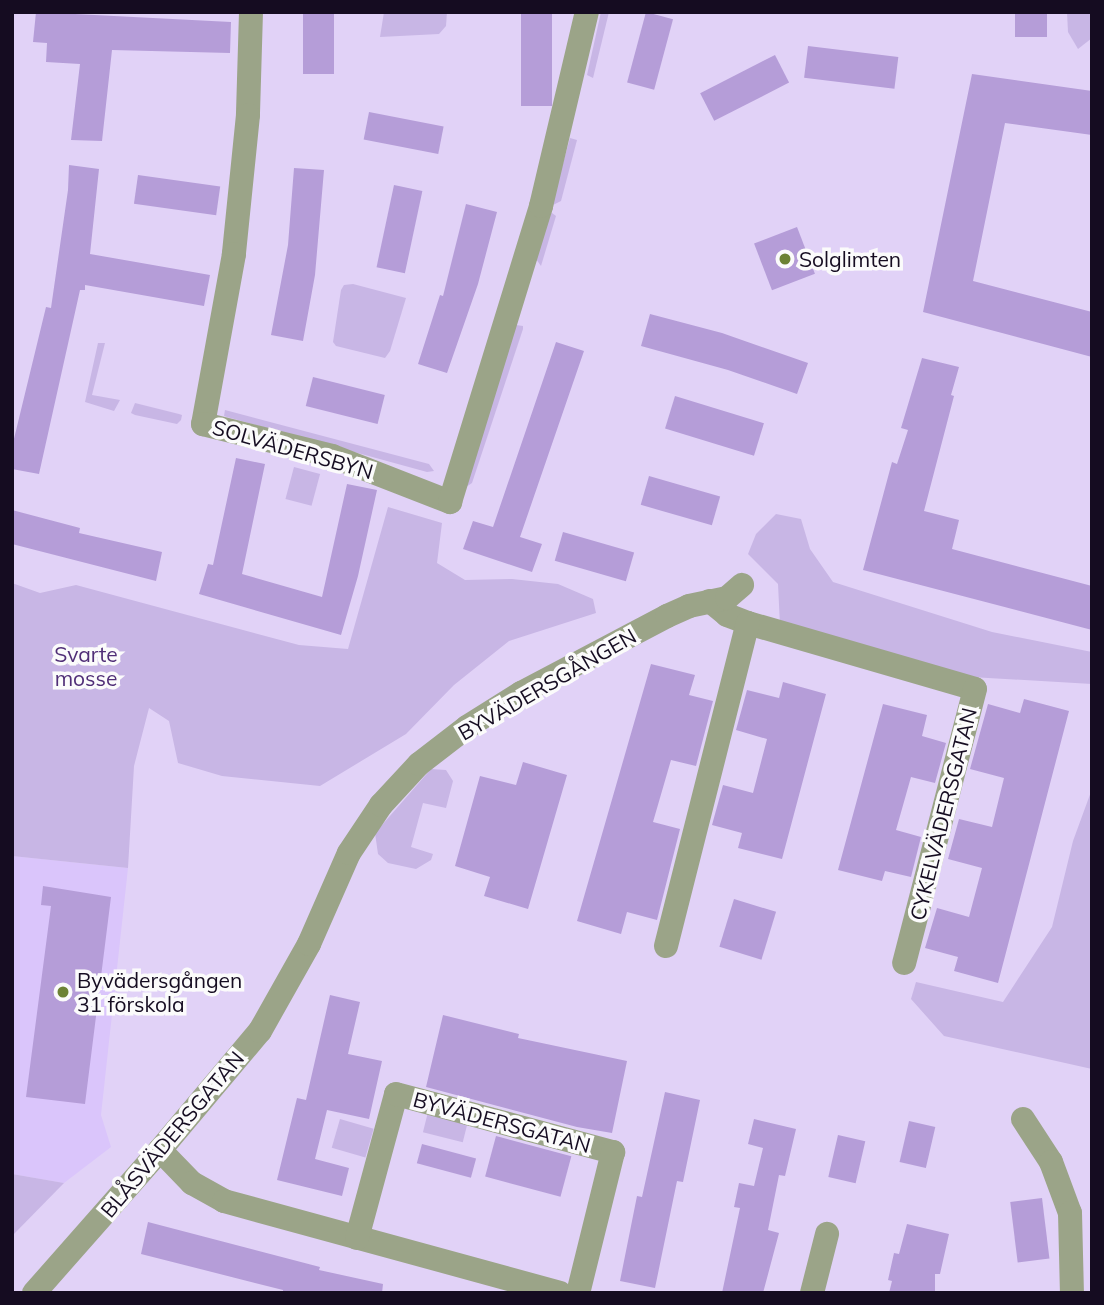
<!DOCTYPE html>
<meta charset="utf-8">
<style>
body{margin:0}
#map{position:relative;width:1104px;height:1305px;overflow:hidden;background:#e1d2f7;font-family:Mulish,sans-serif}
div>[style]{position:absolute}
.built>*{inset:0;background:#dac5fb}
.green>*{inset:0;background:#c8b6e5;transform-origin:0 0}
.building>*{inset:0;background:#b59dd8;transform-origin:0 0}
.minor>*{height:24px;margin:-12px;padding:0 12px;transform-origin:12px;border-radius:12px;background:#9ba488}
.dots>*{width:19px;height:19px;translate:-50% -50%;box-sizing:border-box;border:4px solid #fbfbfb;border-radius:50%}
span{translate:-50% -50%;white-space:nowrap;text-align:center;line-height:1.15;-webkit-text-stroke:7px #fbfbfb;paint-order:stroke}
.poi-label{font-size:21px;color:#150c21}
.left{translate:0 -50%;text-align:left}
.street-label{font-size:21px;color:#150c21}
.park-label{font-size:21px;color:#502e77}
.frame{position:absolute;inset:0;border:14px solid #150c21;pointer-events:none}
</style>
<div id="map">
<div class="built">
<i style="clip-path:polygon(12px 856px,128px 868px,101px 1115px,111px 1147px,64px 1183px,12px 1174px)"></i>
</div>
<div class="green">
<i style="clip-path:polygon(384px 12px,447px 12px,446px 26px,439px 34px,380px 37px)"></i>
<i style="clip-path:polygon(601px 12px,609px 12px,593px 78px,587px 75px)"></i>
<i style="clip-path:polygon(1067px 12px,1092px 12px,1092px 38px,1078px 49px,1068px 32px)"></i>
<i style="clip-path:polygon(570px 138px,577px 140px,561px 201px,551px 206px)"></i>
<i style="clip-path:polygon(548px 210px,556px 216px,541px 266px,536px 259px)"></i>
<i style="clip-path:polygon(353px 284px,406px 298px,390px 351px,385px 358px,336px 346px,333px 342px,341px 290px,344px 285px)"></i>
<i style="clip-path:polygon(516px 325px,523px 326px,523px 329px,472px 483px,466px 487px)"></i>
<i style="clip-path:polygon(98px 343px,105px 343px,92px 395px,120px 400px,114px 411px,85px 402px)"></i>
<i style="clip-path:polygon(135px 403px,179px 414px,182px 415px,181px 420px,177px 424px,135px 415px,131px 413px)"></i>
<i style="clip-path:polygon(225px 410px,429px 464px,434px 471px,427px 472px,227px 417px,224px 416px)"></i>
<i style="left:294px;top:467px;width:27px;height:33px;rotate:15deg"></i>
<i style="clip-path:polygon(388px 507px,442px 523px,437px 563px,465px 580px,512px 579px,558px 584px,593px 599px,596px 613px,509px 641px,454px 685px,406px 734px,320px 786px,222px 776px,178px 763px,169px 721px,149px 708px,134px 766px,128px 868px,12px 856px,12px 583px,40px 593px,76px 585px,299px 645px,348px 649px)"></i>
<i style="clip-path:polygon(776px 514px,801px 519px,810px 549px,833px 582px,992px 632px,1092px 652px,1092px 684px,971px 677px,780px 625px,778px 584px,748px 554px,756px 534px)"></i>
<i style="clip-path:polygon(431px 769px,446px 770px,453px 781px,446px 808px,423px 803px,411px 847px,433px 854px,431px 860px,416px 869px,388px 863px,378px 854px,375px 833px)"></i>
<i style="clip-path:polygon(1092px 789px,1092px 1069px,944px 1036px,911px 999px,916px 982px,1003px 1002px,1052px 927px,1073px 841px)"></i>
<i style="left:429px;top:1108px;width:41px;height:25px;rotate:14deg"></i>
<i style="left:340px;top:1119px;width:35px;height:30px;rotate:16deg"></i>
<i style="clip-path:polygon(12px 1174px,64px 1183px,12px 1236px)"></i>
</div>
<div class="building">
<i style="clip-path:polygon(36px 12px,231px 22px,230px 53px,112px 50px,102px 141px,71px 140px,80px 64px,46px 62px,47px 43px,33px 42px)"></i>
<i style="left:303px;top:12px;width:31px;height:62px"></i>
<i style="left:521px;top:12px;width:31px;height:94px"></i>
<i style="left:646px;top:12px;width:28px;height:73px;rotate:15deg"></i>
<i style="left:1015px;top:12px;width:32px;height:25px"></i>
<i style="left:808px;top:46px;width:91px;height:32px;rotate:7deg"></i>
<i style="left:775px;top:55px;width:31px;height:84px;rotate:63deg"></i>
<i style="clip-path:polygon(972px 74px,1092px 91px,1092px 135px,1005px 123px,973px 281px,1092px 312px,1092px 357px,923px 312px)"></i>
<i style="left:369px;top:112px;width:76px;height:28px;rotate:11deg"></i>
<i style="clip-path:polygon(69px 165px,99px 169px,90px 254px,210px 275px,204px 306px,85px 285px,85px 290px,80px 290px,39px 474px,12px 469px,12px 447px,46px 307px,51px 308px,68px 190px)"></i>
<i style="clip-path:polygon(294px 168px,324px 170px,315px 275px,303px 341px,271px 335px,288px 245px)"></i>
<i style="left:138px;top:175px;width:83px;height:29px;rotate:8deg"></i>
<i style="left:394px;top:185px;width:29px;height:84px;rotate:12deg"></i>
<i style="clip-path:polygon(466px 204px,497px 212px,478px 284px,447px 373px,418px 364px,440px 295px,443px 296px)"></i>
<i style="left:797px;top:227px;width:50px;height:46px;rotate:69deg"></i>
<i style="clip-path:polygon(650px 314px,722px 333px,808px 363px,797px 394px,728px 370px,641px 346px)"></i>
<i style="clip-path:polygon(556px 342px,584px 351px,520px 537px,542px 544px,532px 572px,463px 549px,473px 521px,493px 527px)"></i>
<i style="clip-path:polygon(922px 358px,959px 367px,951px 395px,954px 396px,924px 511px,959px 520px,952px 549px,1092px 586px,1092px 630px,863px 570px,892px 462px,897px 464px,908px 430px,901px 428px)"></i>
<i style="left:313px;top:377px;width:74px;height:30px;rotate:14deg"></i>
<i style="left:675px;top:396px;width:93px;height:34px;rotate:17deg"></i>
<i style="clip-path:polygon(236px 458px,265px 464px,242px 574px,322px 597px,347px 484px,377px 490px,358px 576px,341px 635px,199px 594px,208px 564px,213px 565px)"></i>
<i style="left:649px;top:476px;width:74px;height:30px;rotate:16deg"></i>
<i style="clip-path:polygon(12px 510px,80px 528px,79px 533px,162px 552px,156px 581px,12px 544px)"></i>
<i style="left:563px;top:532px;width:74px;height:30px;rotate:16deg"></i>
<i style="clip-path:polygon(651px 664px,695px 675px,689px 695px,713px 701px,696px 766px,671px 760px,653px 822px,680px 829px,657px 920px,627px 912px,621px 934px,577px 921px)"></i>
<i style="clip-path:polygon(783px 682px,826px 694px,782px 859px,738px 848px,742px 833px,712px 825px,723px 785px,753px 793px,767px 739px,736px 730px,747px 690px,779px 698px)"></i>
<i style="clip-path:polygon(1024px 699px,1069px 711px,998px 983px,954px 971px,958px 957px,925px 948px,937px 908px,969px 917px,982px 868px,948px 859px,959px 819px,992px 827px,1004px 778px,970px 769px,988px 704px,1020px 713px)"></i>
<i style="clip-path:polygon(883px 704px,927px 715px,922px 736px,946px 743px,935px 783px,911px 777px,896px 830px,921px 837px,911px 877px,885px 871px,882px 881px,838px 870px)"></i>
<i style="clip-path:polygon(523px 762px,567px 775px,528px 909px,484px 896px,490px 877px,455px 866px,480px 776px,516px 785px)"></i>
<i style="clip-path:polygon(43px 886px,111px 897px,85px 1104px,26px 1097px,51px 906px,41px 905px)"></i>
<i style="left:734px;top:899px;width:44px;height:50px;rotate:17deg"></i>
<i style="clip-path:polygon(330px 995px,360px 1002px,348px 1054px,382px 1061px,369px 1119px,327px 1110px,315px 1159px,349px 1168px,342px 1196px,277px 1180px,297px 1098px,306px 1100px)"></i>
<i style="clip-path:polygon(443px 1015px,519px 1034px,518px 1038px,627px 1061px,612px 1133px,577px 1127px,426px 1087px)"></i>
<i style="clip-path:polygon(665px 1092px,700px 1100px,683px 1182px,677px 1181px,655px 1288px,620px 1281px,637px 1196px,642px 1197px)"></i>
<i style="clip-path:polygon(754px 1119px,796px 1129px,785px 1176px,779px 1175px,768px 1230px,779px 1233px,763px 1293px,722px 1293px,740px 1208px,734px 1207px,739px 1183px,754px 1186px,763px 1148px,748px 1144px)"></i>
<i style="left:909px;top:1121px;width:27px;height:42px;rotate:13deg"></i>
<i style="left:838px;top:1135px;width:28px;height:43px;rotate:13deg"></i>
<i style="left:496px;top:1136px;width:78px;height:42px;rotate:15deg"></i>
<i style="left:422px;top:1144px;width:56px;height:20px;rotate:15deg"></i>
<i style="left:1042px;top:1198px;width:61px;height:32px;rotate:83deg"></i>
<i style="clip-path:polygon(148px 1222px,320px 1267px,319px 1270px,383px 1284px,382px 1293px,283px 1293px,283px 1290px,141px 1254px)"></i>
<i style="clip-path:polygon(907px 1224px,949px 1234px,940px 1274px,935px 1274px,935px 1293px,889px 1293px,892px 1281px,888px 1280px,894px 1253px,899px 1254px)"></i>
</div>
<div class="minor">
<i style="left:251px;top:12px;width:103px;rotate:91.7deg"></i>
<i style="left:248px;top:115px;width:140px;rotate:95.8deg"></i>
<i style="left:234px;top:254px;width:173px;rotate:100.3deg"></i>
<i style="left:203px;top:424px;width:133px;rotate:13.9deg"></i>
<i style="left:332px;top:456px;width:127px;rotate:21.3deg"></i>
<i style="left:450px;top:502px;width:310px;rotate:-72.9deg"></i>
<i style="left:541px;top:206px;width:199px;rotate:-76.7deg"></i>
<i style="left:710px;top:601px;width:22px;rotate:39deg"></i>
<i style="left:727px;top:615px;width:22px;rotate:21deg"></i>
<i style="left:748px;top:623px;width:236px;rotate:16.2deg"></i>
<i style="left:975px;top:689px;width:283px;rotate:104.5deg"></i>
<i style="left:666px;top:946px;width:333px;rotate:-75.8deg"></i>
<i style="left:1023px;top:1119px;width:51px;rotate:56.9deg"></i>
<i style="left:1051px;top:1162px;width:54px;rotate:69.6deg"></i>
<i style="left:1070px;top:1213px;width:80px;rotate:88.6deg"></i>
<i style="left:160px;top:1150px;width:46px;rotate:45.9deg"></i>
<i style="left:192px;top:1183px;width:37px;rotate:29deg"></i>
<i style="left:224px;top:1201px;width:348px;rotate:15.3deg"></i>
<i style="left:357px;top:1238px;width:149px;rotate:-74.8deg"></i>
<i style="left:396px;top:1094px;width:225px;rotate:15deg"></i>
<i style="left:613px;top:1152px;width:145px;rotate:103.9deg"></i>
<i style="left:34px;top:1293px;width:191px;rotate:-48.6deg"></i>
<i style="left:160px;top:1150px;width:155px;rotate:-50deg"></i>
<i style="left:260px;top:1031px;width:100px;rotate:-60.6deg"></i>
<i style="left:309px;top:944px;width:99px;rotate:-66.3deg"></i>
<i style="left:349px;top:853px;width:58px;rotate:-56.3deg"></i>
<i style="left:381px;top:805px;width:56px;rotate:-47.2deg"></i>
<i style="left:419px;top:764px;width:61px;rotate:-37.6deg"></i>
<i style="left:467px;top:727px;width:64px;rotate:-32.2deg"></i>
<i style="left:521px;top:693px;width:165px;rotate:-27.8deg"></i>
<i style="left:667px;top:616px;width:24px;rotate:-24deg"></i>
<i style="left:689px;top:606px;width:39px;rotate:-12deg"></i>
<i style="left:727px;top:598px;width:20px;rotate:-41deg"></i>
<i style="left:812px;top:1293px;width:61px;rotate:-75.7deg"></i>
</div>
<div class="dots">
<i style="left:785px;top:259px;background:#6c8234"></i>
<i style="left:63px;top:992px;background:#6c8234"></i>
</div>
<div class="poi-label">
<span class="left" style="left:799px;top:259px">Solglimten</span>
<span class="left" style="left:77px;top:992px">Byvädersgången<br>31 förskola</span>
</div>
<div class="street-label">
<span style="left:293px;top:449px;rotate:16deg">SOLVÄDERSBYN</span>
<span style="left:547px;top:684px;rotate:-30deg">BYVÄDERSGÅNGEN</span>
<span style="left:943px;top:814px;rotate:-76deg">CYKELVÄDERSGATAN</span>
<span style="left:502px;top:1122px;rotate:15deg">BYVÄDERSGATAN</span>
<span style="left:172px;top:1134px;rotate:-50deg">BLÅSVÄDERSGATAN</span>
</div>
<div class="park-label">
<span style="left:86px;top:666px">Svarte<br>mosse</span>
</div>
<div class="frame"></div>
</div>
